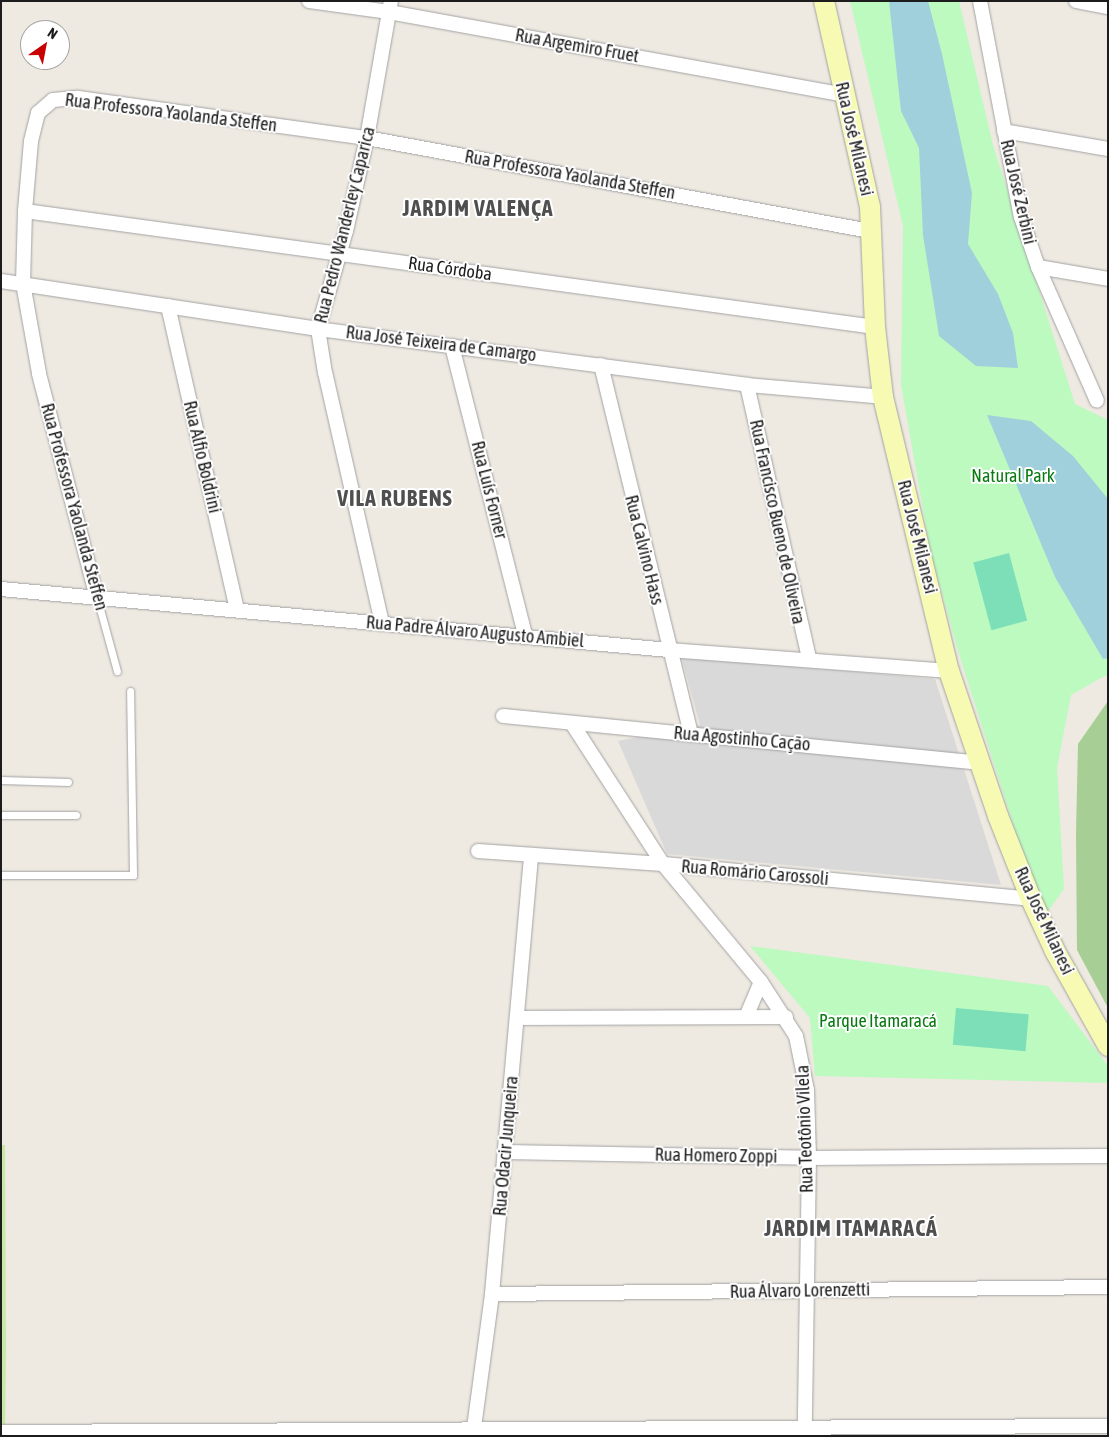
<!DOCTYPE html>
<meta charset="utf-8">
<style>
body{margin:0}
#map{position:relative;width:1109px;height:1437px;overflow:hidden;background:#eee9e1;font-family:"Asap Condensed",sans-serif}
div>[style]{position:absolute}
.residential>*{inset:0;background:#dad9d9}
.grass>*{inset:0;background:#c8e9a5}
.forest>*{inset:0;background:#a6ce95}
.park>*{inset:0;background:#bcfac0}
.pitch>*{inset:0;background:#7ddfb8;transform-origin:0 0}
.water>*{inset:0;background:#a0d0dc}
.roads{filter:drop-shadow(0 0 1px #a3a3a3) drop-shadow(0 0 1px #a3a3a3)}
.lane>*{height:7px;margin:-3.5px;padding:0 3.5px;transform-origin:3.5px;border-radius:3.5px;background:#fff}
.street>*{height:14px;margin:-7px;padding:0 7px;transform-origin:7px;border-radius:7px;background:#fff}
.secondary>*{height:20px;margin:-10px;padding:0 10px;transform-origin:10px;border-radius:10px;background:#f7fab3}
span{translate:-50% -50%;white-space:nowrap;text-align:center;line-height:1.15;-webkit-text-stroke:4px #fff;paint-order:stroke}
.street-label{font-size:18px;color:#1c1c1c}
.park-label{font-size:18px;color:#097a12}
.district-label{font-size:22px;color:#4f4f4f;font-weight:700;letter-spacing:1px}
.frame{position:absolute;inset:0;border:2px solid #1c1c1c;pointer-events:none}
.north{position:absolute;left:20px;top:20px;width:50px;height:50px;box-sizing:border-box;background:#fff;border:1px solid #a4a4a4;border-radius:50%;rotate:33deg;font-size:14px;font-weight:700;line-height:20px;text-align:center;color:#1c1c1c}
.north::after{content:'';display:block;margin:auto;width:18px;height:22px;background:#c80002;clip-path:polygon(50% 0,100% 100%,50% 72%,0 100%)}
</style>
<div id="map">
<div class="residential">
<i style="clip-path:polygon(681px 656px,935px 679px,1001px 885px,667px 854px,618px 741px,700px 725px)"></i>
</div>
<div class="grass">
<i style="clip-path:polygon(1px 1145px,5px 1145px,6px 1346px,5px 1432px,1px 1432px)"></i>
</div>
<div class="forest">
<i style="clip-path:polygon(1108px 701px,1108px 1008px,1077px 950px,1076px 834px,1078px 744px)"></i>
</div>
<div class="park">
<i style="clip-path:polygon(850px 1px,959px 1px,993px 145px,1075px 404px,1108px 420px,1108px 674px,1071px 695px,1057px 768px,1064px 889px,1043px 918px,958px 651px,930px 549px,901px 385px,903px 226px)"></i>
<i style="clip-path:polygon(750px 946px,1048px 986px,1108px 1066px,1108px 1083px,815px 1076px,810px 1018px)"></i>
</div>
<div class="pitch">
<i style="left:1009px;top:553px;width:70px;height:37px;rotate:75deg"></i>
<i style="left:956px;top:1008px;width:73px;height:37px;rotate:5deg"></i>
</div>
<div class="water">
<i style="clip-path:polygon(889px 1px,928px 1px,942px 54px,972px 193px,968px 244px,998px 294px,1013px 333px,1018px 368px,976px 366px,939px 336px,923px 235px,919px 148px,901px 111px)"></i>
<i style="clip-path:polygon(987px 415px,1031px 421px,1073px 456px,1108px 499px,1108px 658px,1103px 659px,1055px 577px)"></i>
</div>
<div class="roads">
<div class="lane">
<i style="left:97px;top:598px;width:76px;rotate:74.7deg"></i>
<i style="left:1px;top:780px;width:67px;rotate:1.7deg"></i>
<i style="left:1px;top:815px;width:75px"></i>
<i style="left:1px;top:875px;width:132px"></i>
<i style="left:133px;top:875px;width:184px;rotate:-90.9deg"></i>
</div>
<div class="street">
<i style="left:309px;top:1px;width:81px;rotate:7.8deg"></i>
<i style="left:389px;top:12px;width:463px;rotate:10.3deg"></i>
<i style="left:980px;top:1px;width:220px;rotate:79.3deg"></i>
<i style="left:1021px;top:217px;width:53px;rotate:71.2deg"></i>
<i style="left:1038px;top:267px;width:146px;rotate:66.2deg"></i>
<i style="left:1076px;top:1px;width:33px;rotate:11deg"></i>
<i style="left:1004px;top:131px;width:106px;rotate:9.8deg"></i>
<i style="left:25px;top:211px;width:858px;rotate:7.77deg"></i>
<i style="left:1038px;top:267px;width:71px;rotate:9.7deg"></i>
<i style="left:1px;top:281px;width:321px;rotate:8.6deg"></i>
<i style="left:318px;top:329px;width:433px;rotate:7.4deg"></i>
<i style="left:747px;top:385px;width:137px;rotate:5deg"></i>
<i style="left:168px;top:306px;width:311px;rotate:77.2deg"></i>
<i style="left:452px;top:346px;width:298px;rotate:75.8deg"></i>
<i style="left:601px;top:365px;width:380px;rotate:76.3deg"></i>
<i style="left:747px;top:385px;width:281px;rotate:77.2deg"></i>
<i style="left:1px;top:589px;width:671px;rotate:5.22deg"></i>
<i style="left:669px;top:650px;width:281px;rotate:4.3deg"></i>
<i style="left:97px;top:598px;width:232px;rotate:-104.5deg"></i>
<i style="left:39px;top:373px;width:91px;rotate:-100.1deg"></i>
<i style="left:23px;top:283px;width:72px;rotate:-88.4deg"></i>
<i style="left:25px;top:211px;width:70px;rotate:-85.1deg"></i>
<i style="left:31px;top:141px;width:29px;rotate:-76deg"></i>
<i style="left:38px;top:113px;width:20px;rotate:-41deg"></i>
<i style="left:53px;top:100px;width:25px;rotate:-5deg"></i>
<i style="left:78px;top:98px;width:292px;rotate:7.9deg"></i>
<i style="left:367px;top:138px;width:512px;rotate:10.48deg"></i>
<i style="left:382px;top:623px;width:256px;rotate:-102.8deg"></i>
<i style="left:325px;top:373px;width:45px;rotate:-99deg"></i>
<i style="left:318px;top:329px;width:102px;rotate:-74.1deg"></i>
<i style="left:346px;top:231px;width:95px;rotate:-77.3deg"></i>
<i style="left:367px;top:138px;width:139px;rotate:-80.1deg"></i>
<i style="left:503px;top:716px;width:479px;rotate:5.6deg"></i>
<i style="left:573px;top:725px;width:166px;rotate:57.1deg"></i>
<i style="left:663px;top:864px;width:153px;rotate:50.3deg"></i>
<i style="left:761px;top:982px;width:64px;rotate:57.1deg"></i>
<i style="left:796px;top:1036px;width:55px;rotate:78.5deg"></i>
<i style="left:807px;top:1090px;width:68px;rotate:88.3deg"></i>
<i style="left:809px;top:1158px;width:269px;rotate:90.9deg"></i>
<i style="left:478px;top:851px;width:185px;rotate:4deg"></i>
<i style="left:663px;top:864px;width:370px;rotate:5.4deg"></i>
<i style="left:746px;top:1017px;width:38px;rotate:-67deg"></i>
<i style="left:518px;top:1018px;width:268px;rotate:-0.2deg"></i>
<i style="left:505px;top:1152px;width:304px;rotate:1.1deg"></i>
<i style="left:809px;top:1158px;width:299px;rotate:-0.4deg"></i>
<i style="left:492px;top:1294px;width:616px;rotate:-0.65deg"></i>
<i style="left:1px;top:1432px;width:1107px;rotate:-0.31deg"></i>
<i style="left:473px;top:1435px;width:142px;rotate:-82.3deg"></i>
<i style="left:492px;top:1294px;width:441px;rotate:-84.9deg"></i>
</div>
<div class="secondary">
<i style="left:824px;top:1px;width:211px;rotate:77.4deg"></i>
<i style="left:870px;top:207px;width:120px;rotate:87.6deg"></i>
<i style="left:875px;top:327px;width:70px;rotate:83.5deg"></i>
<i style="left:883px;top:397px;width:282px;rotate:76.5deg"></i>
<i style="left:949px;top:671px;width:153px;rotate:71.3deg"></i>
<i style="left:998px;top:816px;width:89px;rotate:68.3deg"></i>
<i style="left:1031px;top:899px;width:57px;rotate:65.2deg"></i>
<i style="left:1055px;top:951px;width:109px;rotate:60.8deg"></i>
</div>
</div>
<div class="street-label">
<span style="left:577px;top:46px;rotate:10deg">Rua Argemiro Fruet</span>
<span style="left:171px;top:113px;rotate:7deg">Rua Professora Yaolanda Steffen</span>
<span style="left:854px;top:139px;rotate:77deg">Rua José Milanesi</span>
<span style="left:570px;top:175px;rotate:10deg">Rua Professora Yaolanda Steffen</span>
<span style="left:1018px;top:192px;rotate:77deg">Rua José Zerbini</span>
<span style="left:345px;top:225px;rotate:-76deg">Rua Pedro Wanderley Caparica</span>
<span style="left:450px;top:269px;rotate:8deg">Rua Córdoba</span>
<span style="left:441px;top:344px;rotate:7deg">Rua José Teixeira de Camargo</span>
<span style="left:202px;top:457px;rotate:77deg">Rua Alfio Boldrini</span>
<span style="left:489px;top:490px;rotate:76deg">Rua Luís Forner</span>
<span style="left:74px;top:507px;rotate:75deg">Rua Professora Yaolanda Steffen</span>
<span style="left:777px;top:522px;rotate:78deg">Rua Francisco Bueno de Oliveira</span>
<span style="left:917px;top:537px;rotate:76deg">Rua José Milanesi</span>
<span style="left:644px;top:550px;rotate:76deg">Rua Calvino Hass</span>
<span style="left:475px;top:632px;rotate:5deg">Rua Padre Álvaro Augusto Ambiel</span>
<span style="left:742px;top:739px;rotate:5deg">Rua Agostinho Cação</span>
<span style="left:755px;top:873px;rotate:5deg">Rua Romário Carossoli</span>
<span style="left:1044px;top:921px;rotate:65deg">Rua José Milanesi</span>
<span style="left:805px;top:1129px;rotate:-92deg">Rua Teotônio Vilela</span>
<span style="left:506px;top:1146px;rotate:-85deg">Rua Odacir Junqueira</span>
<span style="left:716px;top:1156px;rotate:1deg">Rua Homero Zoppi</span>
<span style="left:800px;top:1291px;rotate:-1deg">Rua Álvaro Lorenzetti</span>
</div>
<div class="park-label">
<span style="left:1013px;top:476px">Natural Park</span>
<span style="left:878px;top:1021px">Parque Itamaracá</span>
</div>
<div class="district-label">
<span style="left:478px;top:209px">JARDIM VALENÇA</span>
<span style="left:395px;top:499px">VILA RUBENS</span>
<span style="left:851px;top:1229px">JARDIM ITAMARACÁ</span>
</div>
<div class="frame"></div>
<div class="north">N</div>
</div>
